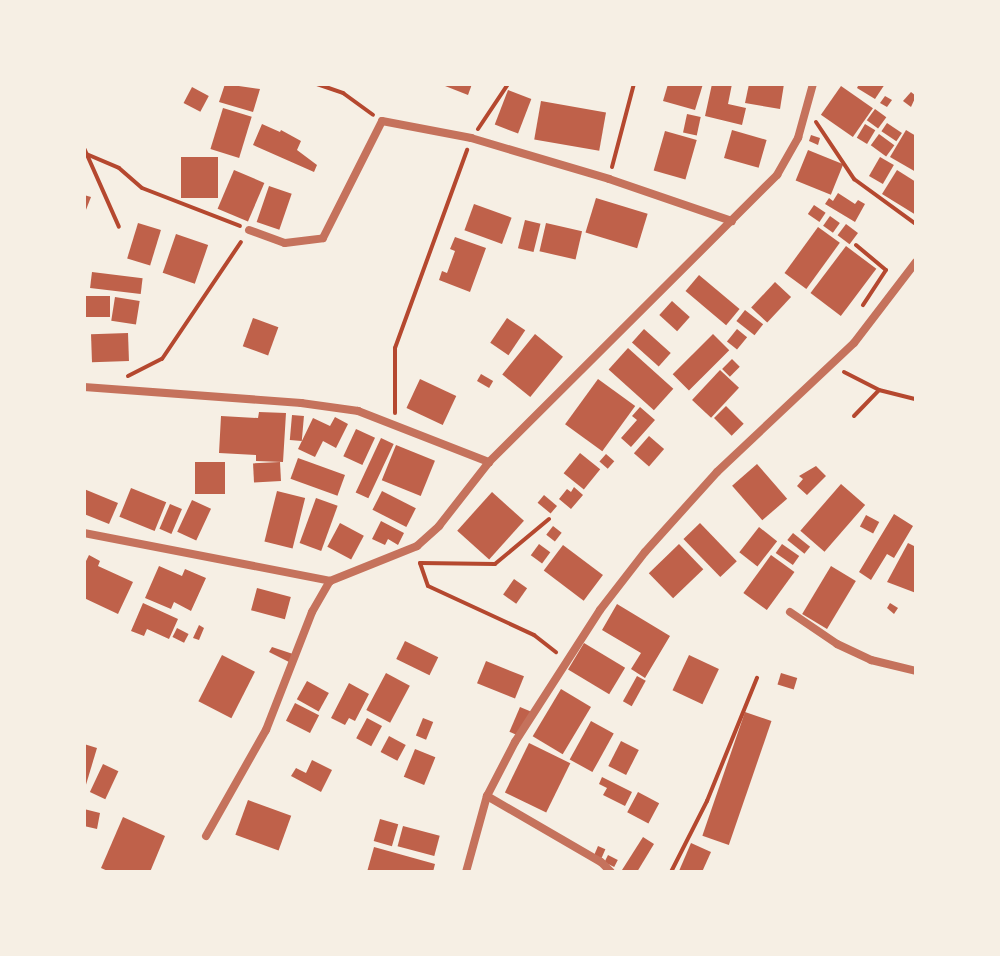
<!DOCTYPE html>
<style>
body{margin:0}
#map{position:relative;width:1000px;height:956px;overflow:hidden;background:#f6efe4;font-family:Rubik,sans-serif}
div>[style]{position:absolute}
.building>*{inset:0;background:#bf614a;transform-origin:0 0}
.path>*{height:4px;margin:-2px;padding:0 2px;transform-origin:2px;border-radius:2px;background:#b5482f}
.minor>*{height:8px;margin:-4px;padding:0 4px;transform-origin:4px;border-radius:4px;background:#c5725c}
span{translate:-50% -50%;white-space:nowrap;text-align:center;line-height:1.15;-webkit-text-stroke:7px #f6efe4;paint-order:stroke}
.frame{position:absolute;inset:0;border:86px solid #f6efe4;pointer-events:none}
</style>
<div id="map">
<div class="building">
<i style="clip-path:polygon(225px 84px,260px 89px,253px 112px,219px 102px)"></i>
<i style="clip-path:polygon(440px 84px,472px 84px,468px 95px)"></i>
<i style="clip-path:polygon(668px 84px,703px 84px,695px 110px,663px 101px)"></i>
<i style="clip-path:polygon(712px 84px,732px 84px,728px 104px,746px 108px,742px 125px,705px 116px)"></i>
<i style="clip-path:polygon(749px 84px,784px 84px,780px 109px,745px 103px)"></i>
<i style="clip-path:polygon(859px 84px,885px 84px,875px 99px,857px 88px)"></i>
<i style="left:841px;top:86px;width:39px;height:35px;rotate:35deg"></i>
<i style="left:192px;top:87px;width:19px;height:18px;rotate:28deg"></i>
<i style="left:508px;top:90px;width:25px;height:37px;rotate:21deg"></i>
<i style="clip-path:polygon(911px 92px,916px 96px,911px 107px,903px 101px)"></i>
<i style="clip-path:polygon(885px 96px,892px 100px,887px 107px,880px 103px)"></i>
<i style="left:541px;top:101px;width:66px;height:39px;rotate:10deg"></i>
<i style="left:223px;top:108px;width:30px;height:43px;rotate:17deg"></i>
<i style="left:875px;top:109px;width:14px;height:14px;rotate:36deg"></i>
<i style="left:687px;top:114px;width:14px;height:19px;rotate:12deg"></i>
<i style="left:887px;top:123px;width:18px;height:10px;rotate:34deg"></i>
<i style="clip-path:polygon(262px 124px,280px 132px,281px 130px,301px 141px,297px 150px,317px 165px,314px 172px,253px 145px)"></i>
<i style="left:865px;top:124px;width:12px;height:16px;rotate:31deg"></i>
<i style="left:732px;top:130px;width:36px;height:29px;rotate:16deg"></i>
<i style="clip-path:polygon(906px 130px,916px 136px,916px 172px,890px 157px)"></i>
<i style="left:665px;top:131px;width:33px;height:41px;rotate:16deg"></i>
<i style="left:879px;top:134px;width:19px;height:14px;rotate:36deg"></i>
<i style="clip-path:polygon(811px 135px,820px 138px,818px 145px,809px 141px)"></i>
<i style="left:808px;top:150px;width:38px;height:33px;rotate:22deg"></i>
<i style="left:181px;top:157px;width:37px;height:41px"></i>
<i style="left:880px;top:157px;width:16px;height:22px;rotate:30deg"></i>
<i style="left:234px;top:170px;width:33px;height:42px;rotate:23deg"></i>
<i style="clip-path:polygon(897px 170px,916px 182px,916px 215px,882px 194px)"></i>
<i style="left:269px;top:186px;width:24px;height:38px;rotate:19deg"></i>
<i style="clip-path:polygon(838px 193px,855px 204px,858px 200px,865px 204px,855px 222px,825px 204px,829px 198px,833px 201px)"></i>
<i style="clip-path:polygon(84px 195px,91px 197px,84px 215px)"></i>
<i style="left:596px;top:198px;width:54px;height:36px;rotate:17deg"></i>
<i style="left:474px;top:204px;width:40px;height:28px;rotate:20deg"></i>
<i style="left:814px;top:205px;width:14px;height:11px;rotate:34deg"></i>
<i style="left:830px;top:216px;width:12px;height:12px;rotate:35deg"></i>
<i style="left:525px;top:220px;width:16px;height:29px;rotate:14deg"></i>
<i style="left:138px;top:223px;width:24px;height:37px;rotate:17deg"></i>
<i style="left:546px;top:223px;width:37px;height:29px;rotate:13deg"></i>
<i style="left:846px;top:224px;width:15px;height:14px;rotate:37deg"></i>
<i style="left:818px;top:227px;width:27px;height:57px;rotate:36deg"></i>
<i style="left:176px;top:234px;width:34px;height:41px;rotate:19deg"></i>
<i style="clip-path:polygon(455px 237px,486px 248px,470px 292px,439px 280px,442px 271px,447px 273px,455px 251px,450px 249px)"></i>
<i style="left:846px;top:246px;width:38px;height:59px;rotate:37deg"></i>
<i style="left:92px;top:272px;width:51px;height:16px;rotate:7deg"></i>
<i style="left:699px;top:275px;width:53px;height:21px;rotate:40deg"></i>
<i style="left:775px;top:282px;width:22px;height:35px;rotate:43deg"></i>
<i style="left:110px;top:296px;width:21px;height:26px;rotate:90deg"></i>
<i style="left:115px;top:297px;width:25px;height:24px;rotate:9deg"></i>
<i style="left:672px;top:301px;width:24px;height:19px;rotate:42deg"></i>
<i style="left:745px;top:310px;width:23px;height:14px;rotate:38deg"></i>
<i style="left:253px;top:318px;width:27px;height:30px;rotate:20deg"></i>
<i style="left:507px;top:318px;width:22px;height:30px;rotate:34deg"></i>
<i style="left:644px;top:329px;width:36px;height:18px;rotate:42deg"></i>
<i style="left:737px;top:329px;width:13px;height:16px;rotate:39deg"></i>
<i style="left:128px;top:333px;width:28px;height:37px;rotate:88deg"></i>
<i style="left:535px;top:334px;width:36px;height:52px;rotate:39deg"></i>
<i style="left:713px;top:334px;width:23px;height:57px;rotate:45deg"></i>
<i style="left:628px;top:348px;width:61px;height:29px;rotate:42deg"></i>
<i style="left:732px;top:359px;width:11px;height:14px;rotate:45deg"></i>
<i style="left:720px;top:370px;width:26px;height:41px;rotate:43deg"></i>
<i style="left:481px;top:374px;width:14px;height:8px;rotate:30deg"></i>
<i style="left:420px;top:379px;width:40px;height:32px;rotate:25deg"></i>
<i style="left:598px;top:379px;width:46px;height:56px;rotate:36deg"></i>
<i style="left:726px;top:406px;width:25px;height:17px;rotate:45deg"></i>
<i style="clip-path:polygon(640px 407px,655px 420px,631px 447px,621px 438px,637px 420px,632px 416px)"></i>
<i style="clip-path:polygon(259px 412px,286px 413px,283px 462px,256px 461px,256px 455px,219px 453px,221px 416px,258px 418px)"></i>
<i style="left:292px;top:415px;width:12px;height:25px;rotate:5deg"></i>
<i style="clip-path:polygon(335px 417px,348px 424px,336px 448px,323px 441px,315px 457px,298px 449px,313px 418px,330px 426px)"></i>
<i style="left:356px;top:429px;width:21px;height:30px;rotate:25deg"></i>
<i style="left:649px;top:436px;width:20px;height:23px;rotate:41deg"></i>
<i style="left:381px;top:438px;width:14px;height:60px;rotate:25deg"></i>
<i style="left:396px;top:445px;width:42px;height:38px;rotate:22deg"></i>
<i style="left:580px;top:453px;width:26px;height:26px;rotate:39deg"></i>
<i style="left:606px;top:454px;width:11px;height:10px;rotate:41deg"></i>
<i style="left:298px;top:458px;width:50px;height:22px;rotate:20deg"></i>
<i style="left:195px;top:462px;width:30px;height:32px"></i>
<i style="left:280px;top:462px;width:19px;height:27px;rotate:87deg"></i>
<i style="left:757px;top:464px;width:46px;height:33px;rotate:49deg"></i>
<i style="clip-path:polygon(816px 466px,826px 476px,807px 495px,797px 486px,803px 479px,799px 476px)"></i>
<i style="left:841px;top:484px;width:32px;height:62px;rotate:41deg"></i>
<i style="clip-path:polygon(574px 487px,583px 495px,571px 509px,559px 499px,567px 489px,571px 492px)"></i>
<i style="left:131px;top:488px;width:38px;height:31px;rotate:22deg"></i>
<i style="clip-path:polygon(84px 489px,118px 503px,109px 524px,84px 514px)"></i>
<i style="left:277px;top:491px;width:29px;height:52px;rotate:14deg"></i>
<i style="left:382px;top:491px;width:38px;height:21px;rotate:27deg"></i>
<i style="left:492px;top:492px;width:43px;height:52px;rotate:42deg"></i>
<i style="left:544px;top:495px;width:17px;height:10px;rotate:40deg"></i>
<i style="left:316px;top:498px;width:23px;height:48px;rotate:20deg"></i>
<i style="left:192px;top:500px;width:21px;height:35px;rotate:25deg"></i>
<i style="left:170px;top:504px;width:13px;height:27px;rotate:23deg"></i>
<i style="clip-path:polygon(894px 514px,913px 526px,894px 558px,887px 554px,871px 580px,859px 572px)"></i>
<i style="left:866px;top:515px;width:15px;height:13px;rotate:28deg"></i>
<i style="clip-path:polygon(381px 521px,404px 533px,398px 545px,388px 539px,385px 545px,372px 539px)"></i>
<i style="left:340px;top:523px;width:27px;height:27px;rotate:28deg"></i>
<i style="left:700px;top:523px;width:53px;height:23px;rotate:46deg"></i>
<i style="left:553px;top:526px;width:11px;height:11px;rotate:38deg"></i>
<i style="left:759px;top:527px;width:23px;height:32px;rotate:38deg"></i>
<i style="left:793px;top:533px;width:22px;height:9px;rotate:39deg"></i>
<i style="clip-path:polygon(908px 543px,916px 547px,916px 593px,887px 582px)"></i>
<i style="left:539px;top:544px;width:14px;height:14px;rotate:36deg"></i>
<i style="left:679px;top:544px;width:35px;height:42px;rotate:46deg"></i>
<i style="left:782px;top:544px;width:21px;height:11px;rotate:35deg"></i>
<i style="left:563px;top:545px;width:50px;height:32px;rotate:37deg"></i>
<i style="clip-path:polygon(89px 555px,100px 561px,98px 566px,133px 582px,118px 614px,84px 598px,84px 565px)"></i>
<i style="left:771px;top:555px;width:29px;height:47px;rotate:36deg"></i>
<i style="clip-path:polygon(159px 566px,182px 576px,185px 569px,206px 578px,191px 611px,174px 602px,171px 609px,145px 598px)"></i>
<i style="left:831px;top:566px;width:29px;height:56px;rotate:31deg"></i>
<i style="left:514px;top:579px;width:16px;height:19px;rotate:35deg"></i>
<i style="left:257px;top:588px;width:35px;height:23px;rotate:15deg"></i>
<i style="clip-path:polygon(143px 603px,178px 619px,169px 639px,147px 629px,144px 636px,131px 631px)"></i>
<i style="clip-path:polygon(890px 603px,898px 608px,894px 614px,887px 608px)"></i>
<i style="clip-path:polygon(617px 604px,670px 636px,645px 678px,631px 669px,641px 653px,602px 630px)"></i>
<i style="clip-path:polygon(199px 625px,204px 628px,199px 640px,193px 638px)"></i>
<i style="left:177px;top:628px;width:13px;height:10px;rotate:27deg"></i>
<i style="left:405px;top:641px;width:37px;height:20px;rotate:26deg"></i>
<i style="left:584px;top:643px;width:48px;height:31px;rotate:31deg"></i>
<i style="clip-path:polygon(272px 647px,293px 654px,289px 662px,269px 652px)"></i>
<i style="left:222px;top:655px;width:37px;height:52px;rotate:27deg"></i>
<i style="left:689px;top:655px;width:33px;height:39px;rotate:25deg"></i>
<i style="left:486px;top:661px;width:41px;height:24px;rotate:22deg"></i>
<i style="left:386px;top:673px;width:27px;height:42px;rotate:28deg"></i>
<i style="left:781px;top:673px;width:17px;height:12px;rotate:17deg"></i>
<i style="left:637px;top:676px;width:10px;height:29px;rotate:29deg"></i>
<i style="left:307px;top:681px;width:25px;height:21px;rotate:29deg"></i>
<i style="clip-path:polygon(349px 683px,369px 694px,355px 721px,349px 718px,345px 725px,331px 718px)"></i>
<i style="left:561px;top:689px;width:35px;height:55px;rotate:31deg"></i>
<i style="left:295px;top:703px;width:27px;height:20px;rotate:27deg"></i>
<i style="left:520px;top:707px;width:13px;height:27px;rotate:23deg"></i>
<i style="left:745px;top:712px;width:28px;height:131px;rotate:19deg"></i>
<i style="left:367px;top:718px;width:17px;height:23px;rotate:28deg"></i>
<i style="left:423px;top:718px;width:11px;height:19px;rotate:22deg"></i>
<i style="left:591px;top:721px;width:26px;height:44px;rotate:29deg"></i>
<i style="left:389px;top:736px;width:19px;height:18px;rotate:28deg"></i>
<i style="left:621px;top:741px;width:20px;height:28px;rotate:27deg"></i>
<i style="left:529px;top:743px;width:46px;height:55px;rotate:26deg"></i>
<i style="clip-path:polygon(84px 744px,97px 748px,85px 788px,84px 787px)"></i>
<i style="left:415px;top:749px;width:22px;height:30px;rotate:22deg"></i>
<i style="clip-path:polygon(312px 760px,332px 770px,321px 792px,291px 776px,296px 768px,306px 773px)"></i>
<i style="left:103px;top:764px;width:17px;height:31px;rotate:25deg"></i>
<i style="clip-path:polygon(602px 777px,632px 792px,625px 806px,603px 795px,607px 788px,599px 784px)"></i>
<i style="left:638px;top:792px;width:24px;height:23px;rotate:28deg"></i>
<i style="left:248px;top:800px;width:46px;height:37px;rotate:20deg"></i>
<i style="clip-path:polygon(84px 809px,100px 813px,97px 829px,84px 826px)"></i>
<i style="clip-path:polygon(123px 817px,165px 836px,150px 872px,110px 872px,101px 868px)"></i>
<i style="left:380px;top:819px;width:19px;height:23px;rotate:16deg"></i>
<i style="left:403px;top:826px;width:38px;height:21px;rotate:15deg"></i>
<i style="clip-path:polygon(643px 837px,654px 844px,637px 872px,626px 872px,622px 870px)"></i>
<i style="clip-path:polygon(691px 843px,711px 852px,702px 872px,679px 871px)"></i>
<i style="left:598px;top:846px;width:8px;height:10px;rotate:23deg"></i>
<i style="clip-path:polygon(374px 847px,435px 864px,433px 872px,367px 872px)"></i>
<i style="left:608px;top:855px;width:11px;height:8px;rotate:27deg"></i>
</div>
<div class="path">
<i style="left:317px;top:84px;width:28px;rotate:19deg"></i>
<i style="left:343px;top:93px;width:37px;rotate:36deg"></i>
<i style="left:816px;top:122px;width:69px;rotate:56.3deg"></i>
<i style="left:854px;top:179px;width:77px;rotate:36deg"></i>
<i style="left:478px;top:129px;width:54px;rotate:-56.3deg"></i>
<i style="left:84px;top:148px;width:86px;rotate:66.1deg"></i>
<i style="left:84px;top:153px;width:38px;rotate:23deg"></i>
<i style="left:119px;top:168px;width:30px;rotate:41deg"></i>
<i style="left:142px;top:188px;width:105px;rotate:21.2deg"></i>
<i style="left:612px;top:167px;width:86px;rotate:-75.2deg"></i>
<i style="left:856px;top:245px;width:39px;rotate:40deg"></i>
<i style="left:886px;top:270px;width:42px;rotate:123.3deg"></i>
<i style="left:844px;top:372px;width:39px;rotate:27deg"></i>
<i style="left:879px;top:390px;width:38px;rotate:14deg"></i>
<i style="left:128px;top:376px;width:38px;rotate:-27deg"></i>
<i style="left:162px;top:359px;width:141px;rotate:-56deg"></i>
<i style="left:395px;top:413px;width:65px;rotate:-90deg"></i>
<i style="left:395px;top:348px;width:211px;rotate:-70deg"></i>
<i style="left:854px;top:416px;width:36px;rotate:-46deg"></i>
<i style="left:549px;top:519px;width:70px;rotate:140.2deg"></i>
<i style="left:495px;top:564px;width:75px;rotate:-179.2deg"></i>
<i style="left:420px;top:563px;width:24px;rotate:71deg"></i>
<i style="left:428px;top:586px;width:117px;rotate:24.8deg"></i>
<i style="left:534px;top:635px;width:28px;rotate:38deg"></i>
<i style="left:671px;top:872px;width:80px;rotate:-63.1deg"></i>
<i style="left:707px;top:801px;width:133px;rotate:-67.9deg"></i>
</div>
<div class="minor">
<i style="left:249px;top:230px;width:38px;rotate:20deg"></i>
<i style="left:285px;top:243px;width:38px;rotate:-7deg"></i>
<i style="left:323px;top:238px;width:131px;rotate:-63.2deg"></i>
<i style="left:382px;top:121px;width:91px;rotate:10.8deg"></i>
<i style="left:471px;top:138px;width:144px;rotate:16.5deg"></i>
<i style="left:609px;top:179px;width:130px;rotate:18.9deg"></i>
<i style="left:84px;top:387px;width:218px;rotate:4.2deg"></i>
<i style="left:301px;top:403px;width:58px;rotate:8deg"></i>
<i style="left:358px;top:411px;width:141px;rotate:21.3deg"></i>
<i style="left:84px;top:533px;width:251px;rotate:11deg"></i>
<i style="left:330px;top:581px;width:94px;rotate:-21.9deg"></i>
<i style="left:417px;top:546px;width:30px;rotate:-42deg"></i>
<i style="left:439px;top:526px;width:81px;rotate:-52deg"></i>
<i style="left:489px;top:462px;width:407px;rotate:-44.9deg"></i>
<i style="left:777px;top:175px;width:43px;rotate:-60.4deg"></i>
<i style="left:798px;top:138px;width:56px;rotate:-74.5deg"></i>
<i style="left:790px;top:612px;width:57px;rotate:34.2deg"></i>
<i style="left:837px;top:644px;width:38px;rotate:25deg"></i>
<i style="left:871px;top:660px;width:46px;rotate:13.7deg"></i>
<i style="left:487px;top:796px;width:132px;rotate:30.1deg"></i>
<i style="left:601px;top:862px;width:14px;rotate:45deg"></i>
<i style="left:206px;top:836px;width:122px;rotate:-60.5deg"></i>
<i style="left:266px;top:730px;width:127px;rotate:-68.7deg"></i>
<i style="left:312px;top:612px;width:36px;rotate:-60deg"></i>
<i style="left:466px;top:872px;width:79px;rotate:-74.6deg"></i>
<i style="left:487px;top:796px;width:61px;rotate:-62.6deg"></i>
<i style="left:515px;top:742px;width:157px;rotate:-57.2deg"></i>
<i style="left:600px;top:610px;width:73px;rotate:-52.2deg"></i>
<i style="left:645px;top:552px;width:108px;rotate:-48deg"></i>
<i style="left:717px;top:472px;width:188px;rotate:-43.3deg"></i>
<i style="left:854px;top:343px;width:102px;rotate:-52.6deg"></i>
</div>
<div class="frame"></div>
</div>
